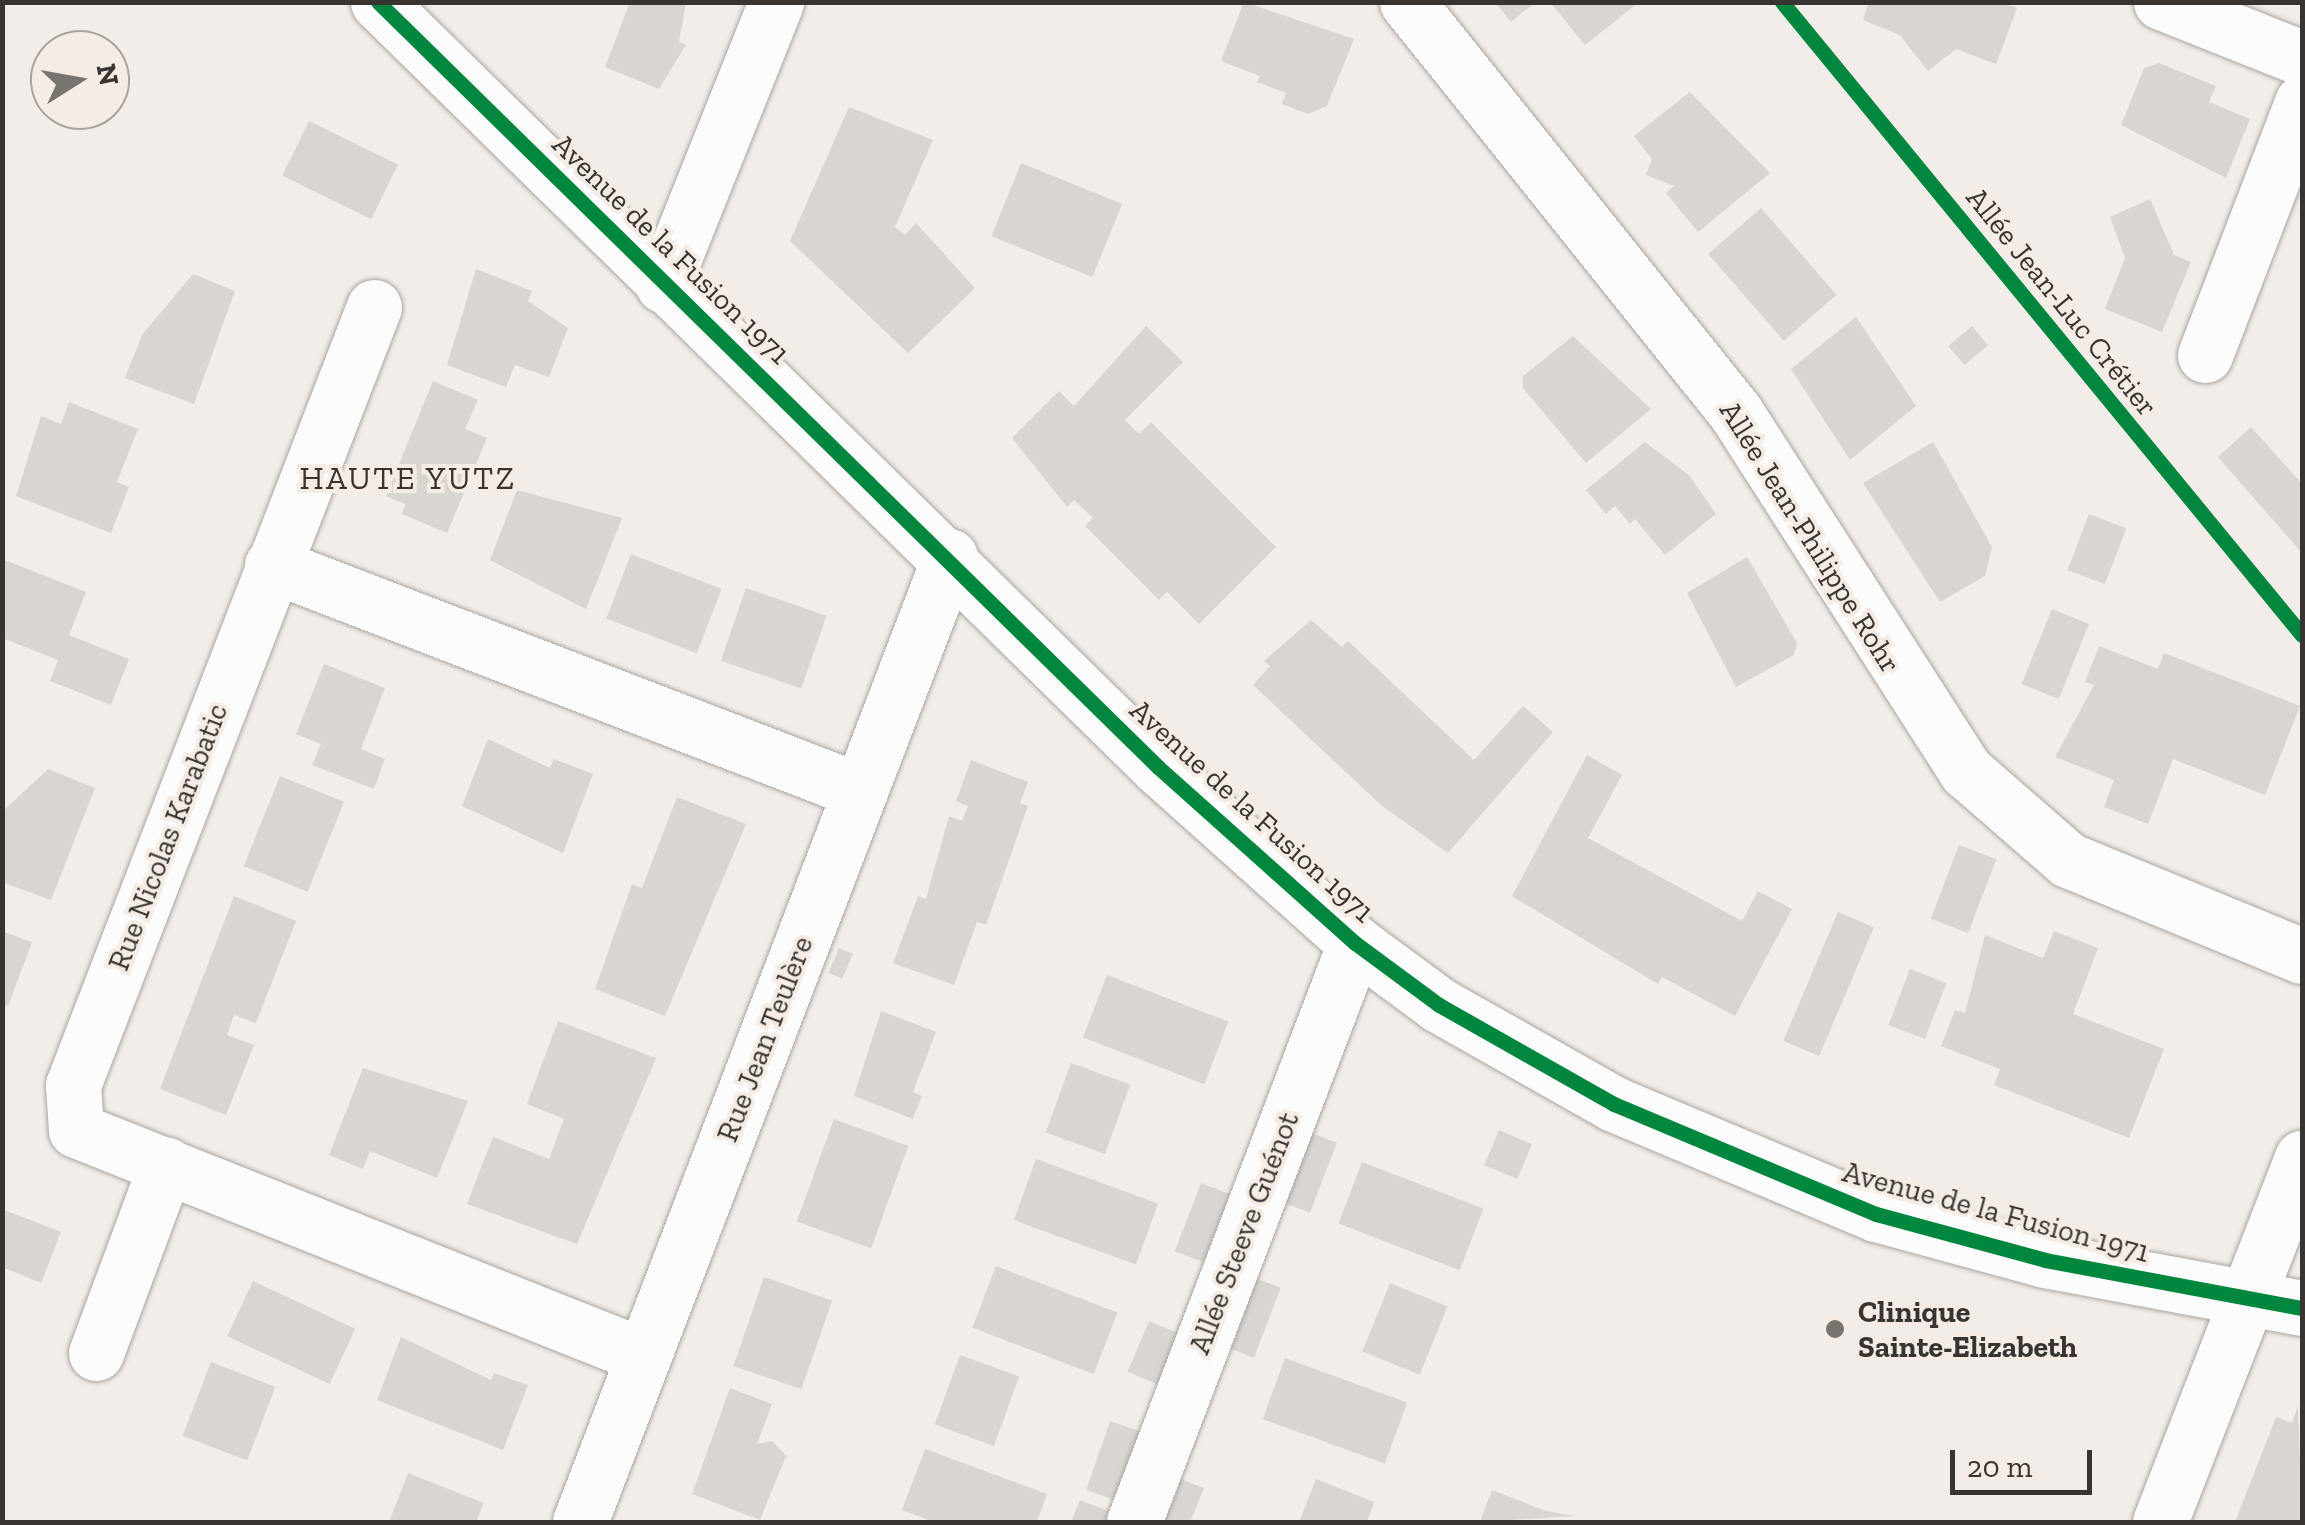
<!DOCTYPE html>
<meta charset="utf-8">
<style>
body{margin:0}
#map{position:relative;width:2305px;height:1525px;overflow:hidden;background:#f2ede8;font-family:"Zilla Slab",serif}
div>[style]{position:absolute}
.building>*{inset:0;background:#d9d5d1;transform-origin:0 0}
.roads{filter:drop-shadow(0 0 2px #a9a6a2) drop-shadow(0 0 2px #a9a6a2)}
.minor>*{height:55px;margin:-27.5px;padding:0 27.5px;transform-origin:27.5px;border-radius:27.5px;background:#fdfcfc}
.cycleway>*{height:15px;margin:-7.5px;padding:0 7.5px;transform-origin:7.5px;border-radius:7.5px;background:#00873e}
.dots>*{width:28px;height:28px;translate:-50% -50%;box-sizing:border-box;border:5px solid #f5ede5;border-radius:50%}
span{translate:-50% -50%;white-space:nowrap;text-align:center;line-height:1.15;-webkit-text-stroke:8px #f5ede5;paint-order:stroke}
.street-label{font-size:30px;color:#373431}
.poi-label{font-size:30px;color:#373431;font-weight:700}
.left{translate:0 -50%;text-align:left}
.neighbourhood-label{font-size:32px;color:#39332d;letter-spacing:2.5px}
.frame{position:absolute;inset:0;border:5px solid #373431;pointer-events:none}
.north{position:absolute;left:30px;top:30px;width:100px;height:100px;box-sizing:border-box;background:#f5ede5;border:2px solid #a9a39d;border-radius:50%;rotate:79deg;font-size:28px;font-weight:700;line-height:40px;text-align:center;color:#373431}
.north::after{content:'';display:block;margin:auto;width:35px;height:45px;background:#787571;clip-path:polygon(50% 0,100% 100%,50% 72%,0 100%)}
.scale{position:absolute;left:1950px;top:1450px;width:142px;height:45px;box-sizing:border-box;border:5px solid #373431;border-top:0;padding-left:12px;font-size:30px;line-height:35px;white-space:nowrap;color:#373431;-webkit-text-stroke:8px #f5ede5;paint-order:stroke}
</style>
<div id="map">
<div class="building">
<i style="clip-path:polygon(630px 2px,686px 2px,679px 42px,686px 45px,659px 89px,605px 67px)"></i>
<i style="clip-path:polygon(1244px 2px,1354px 39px,1327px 106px,1308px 114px,1282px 104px,1286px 93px,1257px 82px,1260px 76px,1221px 61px)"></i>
<i style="clip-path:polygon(1495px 2px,1535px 2px,1511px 22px)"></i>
<i style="clip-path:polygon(1550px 2px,1639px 2px,1585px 45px)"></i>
<i style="clip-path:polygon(1869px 2px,2001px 2px,2017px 8px,1996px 64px,1956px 49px,1928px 71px,1900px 35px,1863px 20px)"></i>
<i style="clip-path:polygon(2159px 63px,2216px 86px,2209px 102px,2250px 119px,2226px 178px,2121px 125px,2144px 68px)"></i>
<i style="clip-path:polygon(1690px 92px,1770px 173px,1698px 232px,1666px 193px,1674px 186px,1646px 175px,1652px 159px,1634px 136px)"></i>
<i style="clip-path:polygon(849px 107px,933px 140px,895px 227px,905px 235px,916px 223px,975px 288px,908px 353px,790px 241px)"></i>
<i style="left:309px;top:121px;width:99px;height:61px;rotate:26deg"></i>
<i style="left:1021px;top:163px;width:109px;height:79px;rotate:22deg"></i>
<i style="clip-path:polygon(2150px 199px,2174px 255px,2191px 262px,2162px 332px,2105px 309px,2125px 258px,2110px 217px)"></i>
<i style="left:1761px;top:208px;width:115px;height:70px;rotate:49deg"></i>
<i style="clip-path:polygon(476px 269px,532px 291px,528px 301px,568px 328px,549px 377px,515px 365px,506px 387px,447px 365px)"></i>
<i style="clip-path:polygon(193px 274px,235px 291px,194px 404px,125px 378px,142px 335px)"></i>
<i style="clip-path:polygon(1856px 317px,1916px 406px,1850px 460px,1791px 369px)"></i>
<i style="clip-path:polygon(1146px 326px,1183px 362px,1125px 420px,1139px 434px,1151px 422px,1276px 547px,1199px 624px,1167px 592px,1159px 600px,1085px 526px,1093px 518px,1074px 500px,1067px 507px,1012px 438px,1059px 391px,1074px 406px)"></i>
<i style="left:1972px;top:326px;width:25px;height:31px;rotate:50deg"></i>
<i style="clip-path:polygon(1573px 336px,1651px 409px,1586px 463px,1523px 388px,1523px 376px)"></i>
<i style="clip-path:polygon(433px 381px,478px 400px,465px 429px,487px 438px,447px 533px,402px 514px,405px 504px,386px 496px)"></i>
<i style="clip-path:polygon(69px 402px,138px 429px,117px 482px,129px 487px,111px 533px,16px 496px,41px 416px,61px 424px)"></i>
<i style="clip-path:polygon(2251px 427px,2302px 484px,2302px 553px,2218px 457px)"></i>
<i style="clip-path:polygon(1645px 442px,1689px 475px,1716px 514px,1665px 555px,1635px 519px,1630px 524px,1615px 506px,1606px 514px,1586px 490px)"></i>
<i style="clip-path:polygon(1933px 442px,1992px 547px,1985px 576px,1940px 602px,1863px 483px)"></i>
<i style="clip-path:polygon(517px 490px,622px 518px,586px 609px,490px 560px)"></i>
<i style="left:2089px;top:514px;width:40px;height:60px;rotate:21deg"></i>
<i style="left:631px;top:554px;width:97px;height:69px;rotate:21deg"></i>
<i style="clip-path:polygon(1747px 557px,1797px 643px,1794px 655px,1736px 687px,1687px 593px)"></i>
<i style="clip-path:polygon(5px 560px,86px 592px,69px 635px,129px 659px,111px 705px,50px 681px,58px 660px,2px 638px)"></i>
<i style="left:746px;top:588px;width:85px;height:77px;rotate:19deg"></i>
<i style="left:2052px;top:609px;width:40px;height:81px;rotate:22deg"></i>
<i style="clip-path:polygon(1311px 620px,1342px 647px,1348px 641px,1474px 760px,1523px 706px,1553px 732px,1448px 853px,1381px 805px,1253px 685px,1270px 666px,1264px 661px)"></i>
<i style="clip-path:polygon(2099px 646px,2158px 669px,2164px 653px,2300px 706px,2265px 795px,2173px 759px,2148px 824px,2104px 807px,2114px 780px,2055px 757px,2094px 685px,2085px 682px)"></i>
<i style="clip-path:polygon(324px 664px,385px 688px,361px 749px,385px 759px,374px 789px,312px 765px,321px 744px,296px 734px)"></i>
<i style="clip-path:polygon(488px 739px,550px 768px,554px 759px,593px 774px,563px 853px,462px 806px)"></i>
<i style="clip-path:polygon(1587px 755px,1622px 775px,1588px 838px,1742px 921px,1758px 891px,1792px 909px,1735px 1016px,1662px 977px,1658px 984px,1512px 896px)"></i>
<i style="clip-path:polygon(971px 760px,1028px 782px,1020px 803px,1028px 806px,986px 925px,977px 922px,954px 985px,893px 963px,918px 896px,926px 899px,949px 816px,962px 821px,968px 806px,956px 801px)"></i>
<i style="clip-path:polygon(48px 769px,95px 788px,51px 900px,2px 882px,2px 812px)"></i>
<i style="left:280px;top:776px;width:69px;height:97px;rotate:22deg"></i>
<i style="clip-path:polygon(677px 797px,746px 824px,665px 1016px,595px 989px,632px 884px,642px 888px)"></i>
<i style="left:1959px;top:845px;width:40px;height:79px;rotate:21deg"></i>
<i style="clip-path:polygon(234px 896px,296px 921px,256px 1023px,234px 1015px,227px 1035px,254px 1045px,226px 1115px,160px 1089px)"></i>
<i style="left:1838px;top:912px;width:39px;height:140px;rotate:23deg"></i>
<i style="clip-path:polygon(2px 931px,32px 942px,8px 1006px,2px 1004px)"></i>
<i style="clip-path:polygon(2054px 931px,2098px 948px,2073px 1014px,2164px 1049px,2129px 1138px,1994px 1085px,2000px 1069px,1941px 1046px,1955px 1010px,1965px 1013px,1985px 935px,2043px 958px)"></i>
<i style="left:839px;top:948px;width:15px;height:27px;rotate:23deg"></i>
<i style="left:1910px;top:969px;width:39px;height:60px;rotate:21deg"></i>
<i style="left:1107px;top:975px;width:130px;height:67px;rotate:21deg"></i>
<i style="clip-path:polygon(881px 1011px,936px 1032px,913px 1092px,922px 1096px,913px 1119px,854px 1096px)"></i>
<i style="clip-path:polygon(558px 1021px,656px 1058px,577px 1244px,467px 1204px,493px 1137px,549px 1159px,564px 1119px,527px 1104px)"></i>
<i style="left:1071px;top:1063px;width:63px;height:74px;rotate:20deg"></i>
<i style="clip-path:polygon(363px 1068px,468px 1101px,437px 1178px,370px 1151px,363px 1169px,329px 1155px)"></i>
<i style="left:834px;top:1119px;width:79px;height:109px;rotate:20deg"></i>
<i style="left:1499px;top:1130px;width:36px;height:38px;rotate:23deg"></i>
<i style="left:1306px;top:1131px;width:33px;height:75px;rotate:21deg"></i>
<i style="left:1036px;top:1159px;width:130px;height:65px;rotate:20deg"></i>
<i style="left:1362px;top:1162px;width:130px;height:66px;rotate:21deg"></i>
<i style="left:1201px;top:1183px;width:34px;height:73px;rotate:21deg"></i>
<i style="clip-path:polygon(2px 1209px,61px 1232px,41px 1283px,2px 1267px)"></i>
<i style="left:996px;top:1266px;width:130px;height:66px;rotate:21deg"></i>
<i style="left:1250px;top:1276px;width:33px;height:75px;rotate:21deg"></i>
<i style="left:764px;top:1277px;width:72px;height:94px;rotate:19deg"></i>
<i style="left:253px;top:1281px;width:113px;height:61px;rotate:25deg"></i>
<i style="left:1390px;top:1283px;width:62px;height:74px;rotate:22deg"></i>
<i style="left:1149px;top:1321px;width:34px;height:55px;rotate:23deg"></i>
<i style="clip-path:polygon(401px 1337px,491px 1380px,494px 1373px,528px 1385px,503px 1450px,377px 1400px)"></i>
<i style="left:960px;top:1355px;width:63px;height:74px;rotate:20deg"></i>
<i style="left:1285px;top:1358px;width:130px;height:65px;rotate:20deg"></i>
<i style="left:211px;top:1362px;width:69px;height:79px;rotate:21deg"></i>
<i style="clip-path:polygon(730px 1388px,772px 1404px,757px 1444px,772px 1441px,786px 1456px,760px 1520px,692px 1494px)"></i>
<i style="clip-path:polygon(2298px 1406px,2302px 1522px,2235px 1522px,2276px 1417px,2292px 1423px)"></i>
<i style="left:1110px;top:1421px;width:34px;height:73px;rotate:19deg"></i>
<i style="clip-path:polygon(925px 1449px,1047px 1494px,1037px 1522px,934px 1522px,902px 1510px)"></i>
<i style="clip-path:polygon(408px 1473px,484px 1503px,476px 1522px,389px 1522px)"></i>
<i style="clip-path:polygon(1173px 1476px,1204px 1488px,1190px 1522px,1155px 1522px)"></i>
<i style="clip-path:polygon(1316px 1479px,1374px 1502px,1367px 1522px,1299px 1522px)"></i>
<i style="clip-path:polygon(1492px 1490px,1546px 1511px,1575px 1516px,1480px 1522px)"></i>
<i style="clip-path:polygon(1080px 1500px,1111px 1512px,1107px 1522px,1071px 1522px)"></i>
</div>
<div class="roads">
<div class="minor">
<i style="left:378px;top:2px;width:1093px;rotate:44.44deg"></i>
<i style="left:1158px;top:767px;width:264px;rotate:41.8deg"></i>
<i style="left:1355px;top:943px;width:104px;rotate:36.4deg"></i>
<i style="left:1439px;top:1005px;width:201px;rotate:29.5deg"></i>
<i style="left:1614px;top:1104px;width:284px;rotate:22.8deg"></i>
<i style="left:1876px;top:1214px;width:175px;rotate:15.2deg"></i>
<i style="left:2045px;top:1260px;width:261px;rotate:10.6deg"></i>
<i style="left:1407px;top:2px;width:526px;rotate:51.32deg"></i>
<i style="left:1736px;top:413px;width:426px;rotate:57.3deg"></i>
<i style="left:1966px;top:771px;width:135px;rotate:41.1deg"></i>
<i style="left:2068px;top:860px;width:253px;rotate:22.3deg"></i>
<i style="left:2161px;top:2px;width:152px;rotate:21.7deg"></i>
<i style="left:663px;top:285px;width:305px;rotate:-68.2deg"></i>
<i style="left:374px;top:307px;width:834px;rotate:111.15deg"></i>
<i style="left:73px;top:1085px;width:45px;rotate:86.2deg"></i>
<i style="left:76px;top:1130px;width:611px;rotate:21.7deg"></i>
<i style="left:2205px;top:355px;width:271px;rotate:-69deg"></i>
<i style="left:272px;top:565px;width:630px;rotate:21.02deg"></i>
<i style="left:96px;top:1353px;width:201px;rotate:-69.6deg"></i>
<i style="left:580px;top:1522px;width:1034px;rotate:-69.04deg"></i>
<i style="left:1134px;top:1522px;width:620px;rotate:-69.11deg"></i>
<i style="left:2160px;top:1522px;width:391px;rotate:-68.7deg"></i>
</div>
</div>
<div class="cycleway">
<i style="left:378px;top:2px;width:1093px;rotate:44.44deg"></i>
<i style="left:1158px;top:767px;width:264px;rotate:41.8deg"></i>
<i style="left:1355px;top:943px;width:104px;rotate:36.4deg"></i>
<i style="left:1439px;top:1005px;width:201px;rotate:29.5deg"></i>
<i style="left:1614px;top:1104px;width:284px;rotate:22.8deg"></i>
<i style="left:1876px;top:1214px;width:175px;rotate:15.2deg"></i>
<i style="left:2045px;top:1260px;width:261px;rotate:10.6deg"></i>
<i style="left:1782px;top:2px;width:819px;rotate:50.6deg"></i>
</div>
<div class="dots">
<i style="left:1835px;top:1329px;background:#787571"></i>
</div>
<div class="street-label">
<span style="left:671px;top:249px;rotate:44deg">Avenue de la Fusion 1971</span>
<span style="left:2062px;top:302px;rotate:51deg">Allée Jean-Luc Crétier</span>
<span style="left:1810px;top:537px;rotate:58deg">Allée Jean-Philippe Rohr</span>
<span style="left:1252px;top:811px;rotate:42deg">Avenue de la Fusion 1971</span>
<span style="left:168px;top:837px;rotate:-69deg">Rue Nicolas Karabatic</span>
<span style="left:765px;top:1039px;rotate:-69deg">Rue Jean Teulère</span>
<span style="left:1996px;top:1212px;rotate:15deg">Avenue de la Fusion 1971</span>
<span style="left:1244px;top:1233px;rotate:-69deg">Allée Steeve Guénot</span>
</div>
<div class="poi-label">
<span class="left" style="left:1858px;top:1329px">Clinique<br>Sainte-Elizabeth</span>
</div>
<div class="neighbourhood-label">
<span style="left:408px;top:478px">HAUTE YUTZ</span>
</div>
<div class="frame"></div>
<div class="north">N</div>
<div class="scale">20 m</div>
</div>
